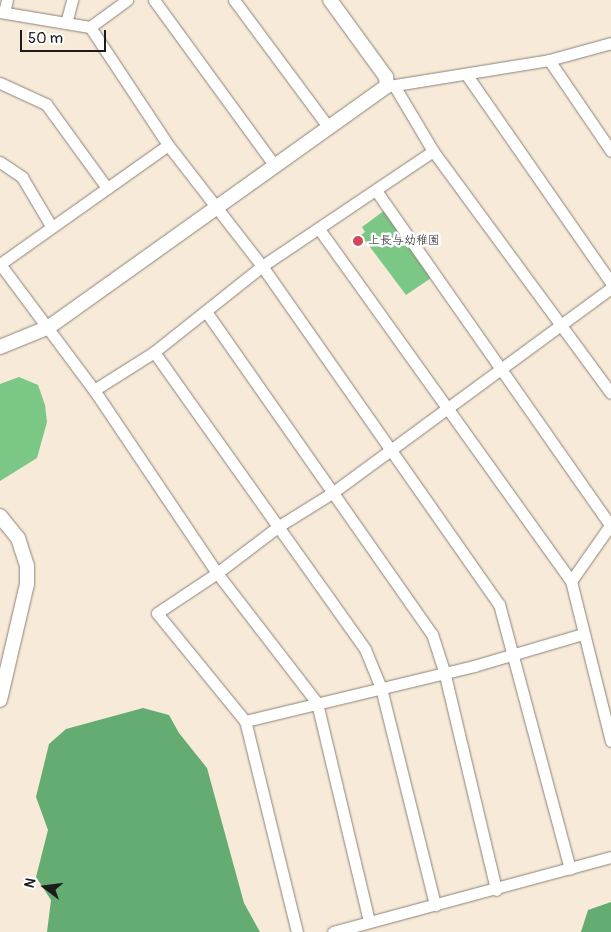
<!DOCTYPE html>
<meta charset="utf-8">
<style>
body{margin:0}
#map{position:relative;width:611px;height:932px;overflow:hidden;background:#f8ead8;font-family:Pangolin,"Klee One",sans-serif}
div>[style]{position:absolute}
.green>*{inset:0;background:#7bc785}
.forest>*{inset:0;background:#64ac72}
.roads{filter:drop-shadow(0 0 1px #8a837a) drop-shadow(0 0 1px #8a837a)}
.minor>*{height:11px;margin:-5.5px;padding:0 5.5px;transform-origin:5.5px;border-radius:5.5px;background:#fff}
.tertiary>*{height:14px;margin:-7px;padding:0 7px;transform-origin:7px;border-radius:7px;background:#fff}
.dots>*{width:14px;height:14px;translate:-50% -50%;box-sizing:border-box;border:2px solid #fff;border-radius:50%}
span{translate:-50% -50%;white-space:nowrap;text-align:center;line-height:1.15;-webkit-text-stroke:5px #fff;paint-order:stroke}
.poi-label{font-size:12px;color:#1c1c1c}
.left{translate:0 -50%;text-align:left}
.north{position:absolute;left:20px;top:862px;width:50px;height:50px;-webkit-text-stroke:4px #fff;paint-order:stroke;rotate:285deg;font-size:14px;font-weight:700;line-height:20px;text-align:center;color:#1c1c1c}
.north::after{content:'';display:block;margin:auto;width:18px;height:22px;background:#1c1c1c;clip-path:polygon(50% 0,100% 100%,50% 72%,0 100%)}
.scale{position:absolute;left:20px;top:30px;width:86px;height:22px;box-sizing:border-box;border:2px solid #1c1c1c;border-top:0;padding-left:6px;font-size:15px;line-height:18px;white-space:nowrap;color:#1c1c1c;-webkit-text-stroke:4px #fff;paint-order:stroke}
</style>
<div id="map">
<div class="green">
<i style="clip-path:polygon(385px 210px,431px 278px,406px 295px,361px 235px,365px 232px,362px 227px)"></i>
<i style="clip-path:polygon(19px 377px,38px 385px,45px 405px,47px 422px,37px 458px,0 481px,0 384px)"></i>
</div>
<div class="forest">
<i style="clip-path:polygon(143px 708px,169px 715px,179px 733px,207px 768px,244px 903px,260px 932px,47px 932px,51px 900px,36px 877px,48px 830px,36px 797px,49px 744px,66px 729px)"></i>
<i style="clip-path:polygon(611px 902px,611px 932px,581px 932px,588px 910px)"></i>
</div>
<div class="roads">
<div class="minor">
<i style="left:154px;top:0;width:205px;rotate:53.9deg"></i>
<i style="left:234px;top:0;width:159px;rotate:53.4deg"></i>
<i style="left:0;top:12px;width:91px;rotate:9.5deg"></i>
<i style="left:90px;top:27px;width:46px;rotate:-36.1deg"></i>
<i style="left:4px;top:12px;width:12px;rotate:-76deg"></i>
<i style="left:66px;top:23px;width:24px;rotate:-75deg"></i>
<i style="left:90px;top:27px;width:141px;rotate:56.5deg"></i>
<i style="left:168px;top:145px;width:153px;rotate:52.2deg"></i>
<i style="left:262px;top:266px;width:413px;rotate:55deg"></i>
<i style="left:499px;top:604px;width:274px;rotate:75deg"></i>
<i style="left:549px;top:60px;width:110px;rotate:55.7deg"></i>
<i style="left:466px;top:74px;width:254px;rotate:55.2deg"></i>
<i style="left:0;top:83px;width:51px;rotate:24.5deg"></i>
<i style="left:46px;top:104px;width:104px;rotate:54deg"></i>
<i style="left:389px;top:86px;width:162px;rotate:-9.2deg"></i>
<i style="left:549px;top:60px;width:64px;rotate:-15.3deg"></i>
<i style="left:395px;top:87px;width:74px;rotate:59.3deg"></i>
<i style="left:433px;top:151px;width:300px;rotate:53.7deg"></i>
<i style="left:0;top:162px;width:27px;rotate:34deg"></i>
<i style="left:22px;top:177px;width:57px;rotate:59.4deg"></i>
<i style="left:377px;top:192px;width:406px;rotate:55deg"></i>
<i style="left:319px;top:229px;width:433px;rotate:54.4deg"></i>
<i style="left:571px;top:581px;width:165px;rotate:76deg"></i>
<i style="left:0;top:264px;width:157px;rotate:53.3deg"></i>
<i style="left:94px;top:390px;width:220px;rotate:56.1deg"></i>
<i style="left:217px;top:573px;width:164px;rotate:52.4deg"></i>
<i style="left:317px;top:703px;width:225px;rotate:76.6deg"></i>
<i style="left:0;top:264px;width:206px;rotate:-35.3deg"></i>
<i style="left:207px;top:313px;width:392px;rotate:55deg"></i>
<i style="left:432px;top:634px;width:39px;rotate:72deg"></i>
<i style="left:444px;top:671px;width:225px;rotate:76.6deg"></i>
<i style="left:154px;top:352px;width:364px;rotate:54.6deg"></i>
<i style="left:365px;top:649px;width:42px;rotate:67.7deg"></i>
<i style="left:381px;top:688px;width:224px;rotate:76deg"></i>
<i style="left:94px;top:390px;width:71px;rotate:-32.3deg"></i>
<i style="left:154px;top:352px;width:138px;rotate:-38.5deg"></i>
<i style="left:262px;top:266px;width:206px;rotate:-33.9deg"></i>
<i style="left:571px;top:581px;width:70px;rotate:-54.9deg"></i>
<i style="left:245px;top:721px;width:236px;rotate:-13.5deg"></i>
<i style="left:474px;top:666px;width:114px;rotate:-16.4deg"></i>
<i style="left:297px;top:932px;width:217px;rotate:-103.8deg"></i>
<i style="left:245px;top:721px;width:139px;rotate:-129.2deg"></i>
<i style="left:157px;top:613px;width:72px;rotate:-33.7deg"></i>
<i style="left:217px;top:573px;width:78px;rotate:-37.2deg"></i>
<i style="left:279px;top:526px;width:62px;rotate:-31.9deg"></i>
<i style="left:332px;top:493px;width:346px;rotate:-36.3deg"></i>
<i style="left:333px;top:932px;width:288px;rotate:-15.1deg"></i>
</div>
<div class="tertiary">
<i style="left:0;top:347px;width:53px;rotate:-22.2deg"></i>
<i style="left:49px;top:327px;width:415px;rotate:-35.5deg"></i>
<i style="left:387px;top:86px;width:9px;rotate:-96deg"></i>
<i style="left:386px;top:77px;width:95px;rotate:-126deg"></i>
<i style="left:0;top:516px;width:28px;rotate:51deg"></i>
<i style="left:18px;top:538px;width:29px;rotate:72deg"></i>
<i style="left:27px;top:566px;width:18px;rotate:90deg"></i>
<i style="left:27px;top:584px;width:119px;rotate:103.1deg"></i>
</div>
</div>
<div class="dots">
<i style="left:358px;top:241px;background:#d1495b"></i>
</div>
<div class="poi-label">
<span class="left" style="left:368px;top:241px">上長与幼稚園</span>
</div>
<div class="north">N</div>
<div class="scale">50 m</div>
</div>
